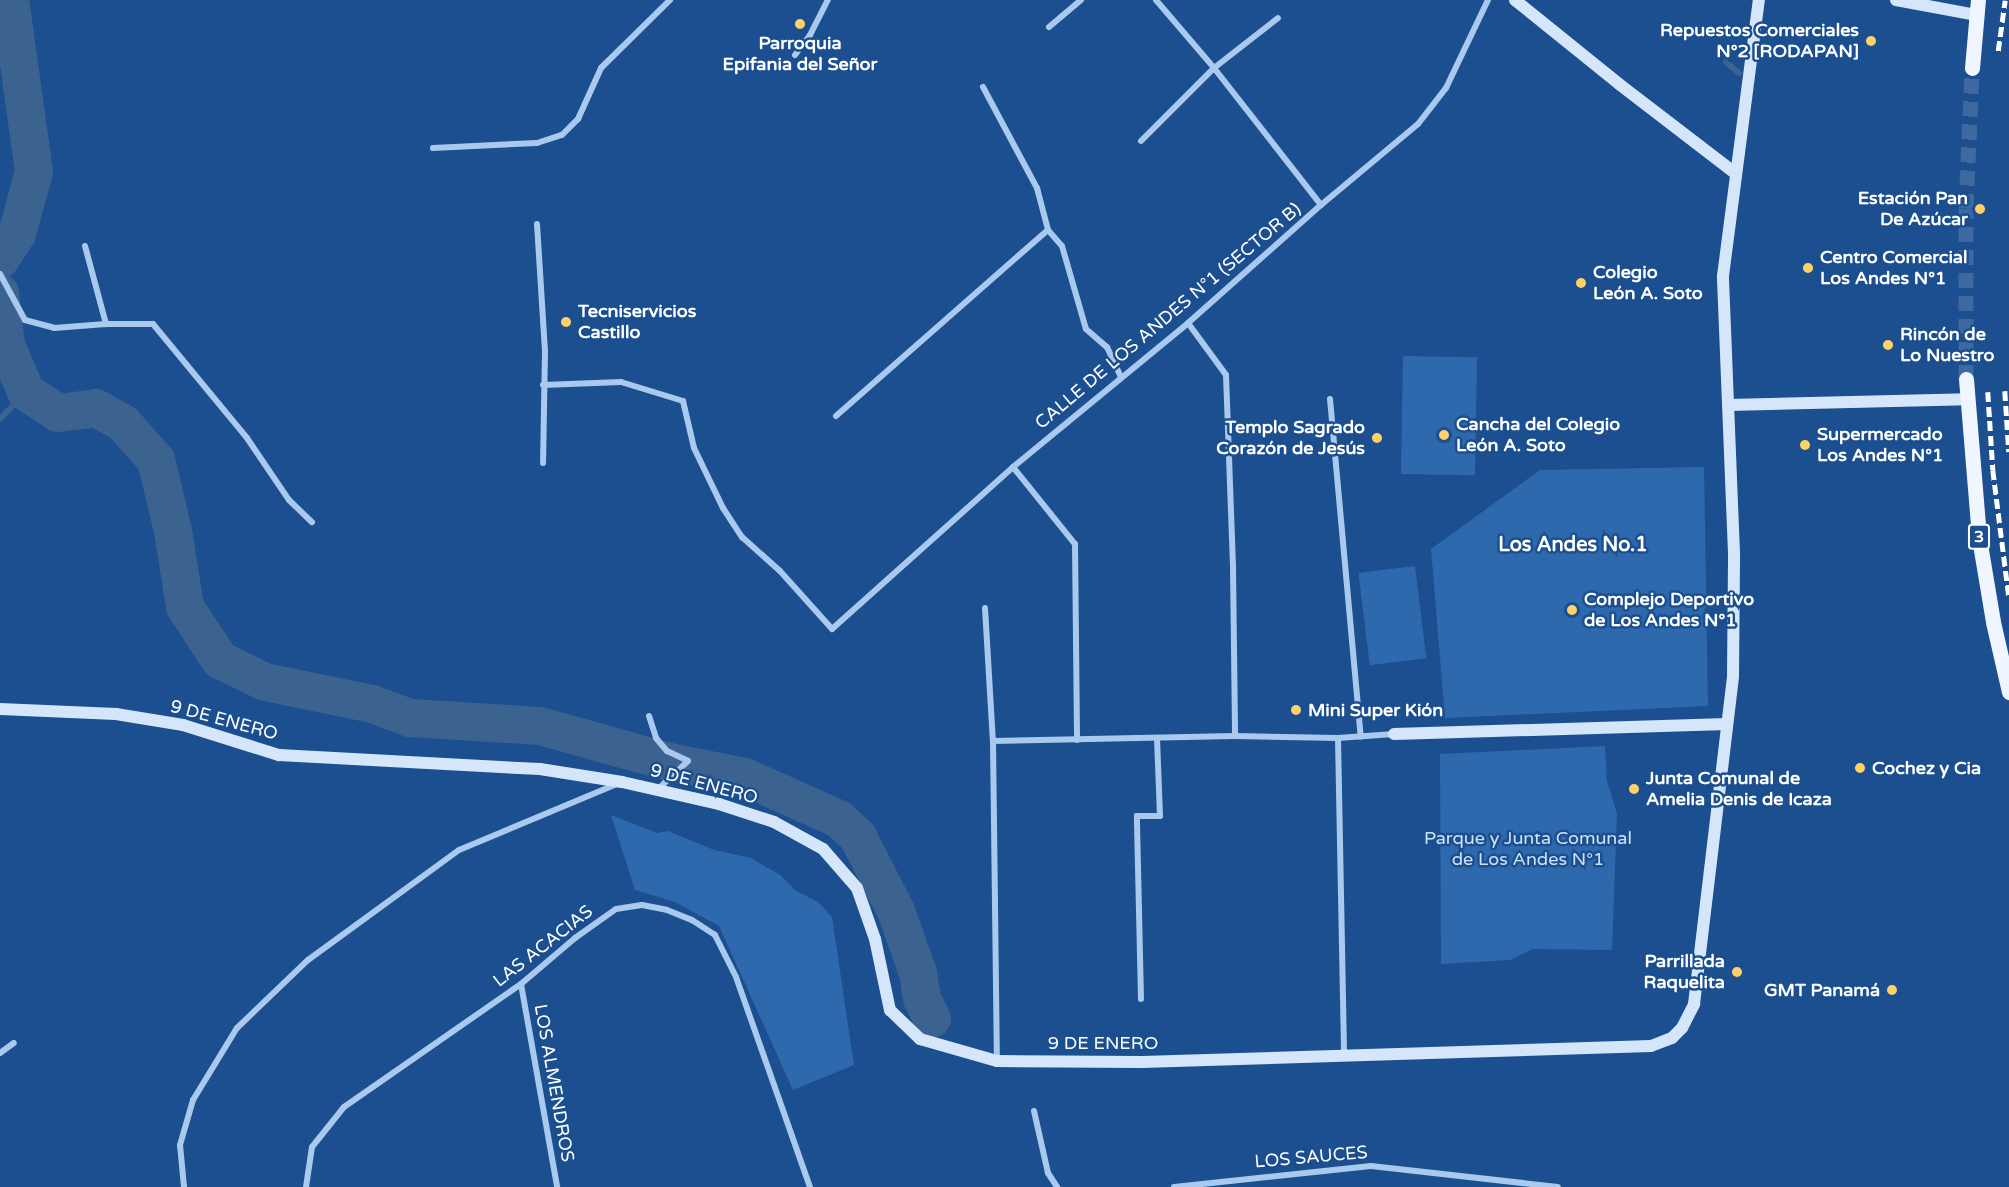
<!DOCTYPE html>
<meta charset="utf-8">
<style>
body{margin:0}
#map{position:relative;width:2009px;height:1187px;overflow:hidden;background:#1b4f8f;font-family:"Varela Round",sans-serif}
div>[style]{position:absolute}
.green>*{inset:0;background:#2e69ad;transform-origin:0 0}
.stream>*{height:6px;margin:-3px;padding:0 3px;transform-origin:3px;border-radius:3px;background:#3c6290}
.river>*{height:38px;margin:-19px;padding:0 19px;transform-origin:19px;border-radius:19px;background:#3c6290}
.primary-tunnel>*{height:15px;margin-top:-7.5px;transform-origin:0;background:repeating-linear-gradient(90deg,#3d69a0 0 15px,transparent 0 23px)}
.street>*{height:6px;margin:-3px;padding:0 3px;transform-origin:3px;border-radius:3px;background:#a9c9ee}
.secondary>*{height:12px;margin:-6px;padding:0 6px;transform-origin:6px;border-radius:6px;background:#d6e6fa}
.primary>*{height:15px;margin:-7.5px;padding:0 7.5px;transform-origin:7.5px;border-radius:7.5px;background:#f0f6ff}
.rail>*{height:4.5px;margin-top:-2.25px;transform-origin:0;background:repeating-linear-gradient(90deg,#fff 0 10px,transparent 0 14.5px)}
.dots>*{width:16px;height:16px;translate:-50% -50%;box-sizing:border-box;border:3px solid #1b4f8f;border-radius:50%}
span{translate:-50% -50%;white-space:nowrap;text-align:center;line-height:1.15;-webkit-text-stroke:5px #1b4f8f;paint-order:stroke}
.shield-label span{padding:2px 4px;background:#1b4f8f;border:2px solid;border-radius:4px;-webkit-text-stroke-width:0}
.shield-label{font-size:16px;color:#fff;font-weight:700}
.poi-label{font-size:18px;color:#fff;font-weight:700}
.right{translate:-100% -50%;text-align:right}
.left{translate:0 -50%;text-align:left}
.street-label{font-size:18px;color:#fff}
.park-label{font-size:18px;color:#cfe3fa}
.neighbourhood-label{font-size:20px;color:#fff;font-weight:700}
</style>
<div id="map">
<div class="green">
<i style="left:1403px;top:356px;width:74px;height:118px;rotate:1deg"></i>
<i style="clip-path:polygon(1704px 467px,1708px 706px,1445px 718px,1431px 549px,1540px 470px)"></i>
<i style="left:1415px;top:566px;width:93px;height:57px;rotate:83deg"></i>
<i style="clip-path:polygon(1605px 746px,1607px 781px,1617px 814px,1612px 950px,1533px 949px,1510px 960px,1441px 964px,1440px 754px)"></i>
<i style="clip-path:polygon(611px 815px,657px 833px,668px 831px,714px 850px,751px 858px,780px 875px,796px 891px,818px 902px,832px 917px,854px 1065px,793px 1090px,719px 926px,675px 902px,635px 890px)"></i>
</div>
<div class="stream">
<i style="left:1726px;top:62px;width:17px;rotate:40deg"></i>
<i style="left:0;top:419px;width:37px;rotate:-46deg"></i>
</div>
<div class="river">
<i style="left:0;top:260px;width:31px;rotate:-57deg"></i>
<i style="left:17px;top:234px;width:64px;rotate:-74.7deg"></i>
<i style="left:34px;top:172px;width:174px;rotate:-97.9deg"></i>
<i style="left:0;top:293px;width:52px;rotate:83.4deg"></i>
<i style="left:6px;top:345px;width:51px;rotate:66.9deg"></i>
<i style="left:26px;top:392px;width:38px;rotate:33deg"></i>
<i style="left:58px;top:413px;width:38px;rotate:-7deg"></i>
<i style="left:96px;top:408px;width:31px;rotate:29deg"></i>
<i style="left:123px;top:423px;width:50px;rotate:48.3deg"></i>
<i style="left:156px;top:460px;width:73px;rotate:76.5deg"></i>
<i style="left:173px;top:531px;width:77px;rotate:81deg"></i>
<i style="left:185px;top:607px;width:64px;rotate:56.6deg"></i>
<i style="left:220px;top:660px;width:50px;rotate:26.1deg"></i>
<i style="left:265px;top:682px;width:109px;rotate:11.6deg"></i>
<i style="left:372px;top:704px;width:40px;rotate:20.2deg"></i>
<i style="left:410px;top:718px;width:130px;rotate:3.5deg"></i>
<i style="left:540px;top:726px;width:134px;rotate:15.6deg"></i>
<i style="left:669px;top:762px;width:77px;rotate:11.2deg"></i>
<i style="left:745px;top:777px;width:103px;rotate:24.1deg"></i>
<i style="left:839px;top:819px;width:26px;rotate:43deg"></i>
<i style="left:858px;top:837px;width:83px;rotate:62.8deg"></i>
<i style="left:896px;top:911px;width:66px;rotate:70.5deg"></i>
<i style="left:918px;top:973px;width:26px;rotate:81deg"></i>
<i style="left:922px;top:999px;width:22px;rotate:63deg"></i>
</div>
<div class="primary-tunnel">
<i style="left:1966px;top:379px;width:171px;rotate:-90deg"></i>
<i style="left:1966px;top:208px;width:140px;rotate:-87.5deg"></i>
</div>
<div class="street">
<i style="left:1156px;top:0;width:89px;rotate:49.5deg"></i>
<i style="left:1214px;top:68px;width:174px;rotate:52deg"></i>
<i style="left:1049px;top:27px;width:42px;rotate:-40.2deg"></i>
<i style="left:795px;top:55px;width:25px;rotate:-53deg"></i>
<i style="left:810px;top:35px;width:39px;rotate:-63deg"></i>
<i style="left:983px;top:87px;width:115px;rotate:61.9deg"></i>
<i style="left:1037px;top:188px;width:43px;rotate:75.3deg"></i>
<i style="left:1048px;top:230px;width:21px;rotate:49deg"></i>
<i style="left:1062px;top:246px;width:86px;rotate:73.9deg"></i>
<i style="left:1086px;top:329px;width:28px;rotate:41deg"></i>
<i style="left:1107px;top:347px;width:33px;rotate:65deg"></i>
<i style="left:1141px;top:141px;width:103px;rotate:-45deg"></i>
<i style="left:1214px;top:68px;width:81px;rotate:-38deg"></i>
<i style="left:433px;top:148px;width:104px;rotate:-2.8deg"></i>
<i style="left:537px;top:143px;width:26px;rotate:-18deg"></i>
<i style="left:562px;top:135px;width:23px;rotate:-45deg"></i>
<i style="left:578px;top:119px;width:56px;rotate:-65.7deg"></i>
<i style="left:601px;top:68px;width:97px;rotate:-44.6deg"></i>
<i style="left:537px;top:224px;width:127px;rotate:86.4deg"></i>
<i style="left:545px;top:351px;width:112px;rotate:91deg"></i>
<i style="left:85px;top:246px;width:81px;rotate:74.9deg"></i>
<i style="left:0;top:274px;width:52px;rotate:61.5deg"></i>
<i style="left:25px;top:320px;width:30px;rotate:15deg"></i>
<i style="left:54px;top:328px;width:52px;rotate:-4.4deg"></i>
<i style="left:106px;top:324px;width:47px"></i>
<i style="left:153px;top:324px;width:148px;rotate:50.5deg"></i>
<i style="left:247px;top:438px;width:75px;rotate:55.9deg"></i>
<i style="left:289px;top:500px;width:32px;rotate:44deg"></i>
<i style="left:1188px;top:323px;width:64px;rotate:53.8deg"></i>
<i style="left:1226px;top:375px;width:192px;rotate:87.9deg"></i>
<i style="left:1233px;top:567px;width:169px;rotate:89.3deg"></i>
<i style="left:543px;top:385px;width:78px;rotate:-2.2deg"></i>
<i style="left:621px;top:382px;width:65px;rotate:17deg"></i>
<i style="left:683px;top:401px;width:48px;rotate:76.8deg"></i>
<i style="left:694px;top:448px;width:67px;rotate:64.2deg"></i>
<i style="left:723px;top:508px;width:35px;rotate:57deg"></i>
<i style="left:742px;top:537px;width:51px;rotate:41.8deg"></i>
<i style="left:780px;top:571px;width:78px;rotate:48.1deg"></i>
<i style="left:832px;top:629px;width:243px;rotate:-41.8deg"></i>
<i style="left:1013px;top:467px;width:227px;rotate:-39.4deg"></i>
<i style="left:1188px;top:323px;width:178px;rotate:-41.6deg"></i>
<i style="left:1321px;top:205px;width:126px;rotate:-39.9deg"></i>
<i style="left:1418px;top:124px;width:46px;rotate:-52.1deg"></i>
<i style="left:1446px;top:88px;width:98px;rotate:-64.5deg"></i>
<i style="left:1330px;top:399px;width:339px;rotate:84.8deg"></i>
<i style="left:836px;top:416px;width:282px;rotate:-41.3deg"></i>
<i style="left:1013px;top:467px;width:99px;rotate:51.2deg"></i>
<i style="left:1075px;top:544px;width:196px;rotate:89.4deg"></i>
<i style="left:985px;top:608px;width:133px;rotate:86.6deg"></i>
<i style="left:993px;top:741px;width:319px;rotate:89.3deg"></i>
<i style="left:649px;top:716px;width:23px;rotate:72deg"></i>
<i style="left:656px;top:738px;width:17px;rotate:50deg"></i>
<i style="left:667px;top:751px;width:23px;rotate:25deg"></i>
<i style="left:688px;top:761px;width:42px;rotate:136.9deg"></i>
<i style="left:1338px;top:738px;width:317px;rotate:88.9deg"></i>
<i style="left:993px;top:741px;width:242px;rotate:-1.2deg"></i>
<i style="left:1235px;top:736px;width:103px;rotate:1.1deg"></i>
<i style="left:1338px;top:738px;width:56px;rotate:-4.1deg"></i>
<i style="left:521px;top:984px;width:206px;rotate:79.9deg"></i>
<i style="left:1141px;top:999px;width:183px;rotate:-91.3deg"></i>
<i style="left:1137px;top:816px;width:23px"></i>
<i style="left:1160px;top:816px;width:78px;rotate:-92.2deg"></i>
<i style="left:0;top:1053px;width:17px;rotate:-36deg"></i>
<i style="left:1034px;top:1111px;width:64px;rotate:77.3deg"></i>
<i style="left:1048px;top:1173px;width:17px;rotate:57deg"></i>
<i style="left:184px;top:1187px;width:42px;rotate:-95.4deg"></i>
<i style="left:180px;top:1145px;width:47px;rotate:-73.9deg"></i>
<i style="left:193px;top:1100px;width:84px;rotate:-58.6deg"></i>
<i style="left:237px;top:1028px;width:98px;rotate:-43.8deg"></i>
<i style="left:308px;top:960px;width:187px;rotate:-36.1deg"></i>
<i style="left:459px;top:850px;width:173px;rotate:-22.7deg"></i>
<i style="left:306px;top:1187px;width:40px;rotate:-81.5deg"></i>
<i style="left:312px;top:1147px;width:51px;rotate:-51.3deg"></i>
<i style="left:344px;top:1107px;width:216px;rotate:-34.8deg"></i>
<i style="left:521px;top:984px;width:71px;rotate:-40.4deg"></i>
<i style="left:575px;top:938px;width:50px;rotate:-35.3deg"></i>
<i style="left:616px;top:909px;width:26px;rotate:-9deg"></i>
<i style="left:642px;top:905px;width:25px;rotate:11deg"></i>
<i style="left:667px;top:910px;width:27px;rotate:22deg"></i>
<i style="left:692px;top:920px;width:27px;rotate:33deg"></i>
<i style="left:715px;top:935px;width:47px;rotate:63.4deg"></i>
<i style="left:736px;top:977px;width:223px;rotate:70.6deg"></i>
<i style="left:1174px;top:1187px;width:198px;rotate:-6.1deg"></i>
<i style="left:1371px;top:1166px;width:188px;rotate:6.4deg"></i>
</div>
<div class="secondary">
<i style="left:1515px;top:0;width:134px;rotate:38.9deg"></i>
<i style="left:1619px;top:84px;width:146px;rotate:37.5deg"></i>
<i style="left:1896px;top:0;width:81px;rotate:10.6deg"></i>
<i style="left:1728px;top:405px;width:239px;rotate:-1.4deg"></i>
<i style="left:0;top:709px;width:116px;rotate:2.5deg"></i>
<i style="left:116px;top:714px;width:68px;rotate:9.3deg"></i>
<i style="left:183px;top:725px;width:101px;rotate:17.4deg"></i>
<i style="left:279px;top:755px;width:261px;rotate:3.1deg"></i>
<i style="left:540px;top:769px;width:83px;rotate:9deg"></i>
<i style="left:622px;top:782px;width:99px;rotate:12.8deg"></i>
<i style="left:719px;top:804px;width:58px;rotate:18.1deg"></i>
<i style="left:774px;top:822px;width:56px;rotate:28.9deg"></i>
<i style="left:823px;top:849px;width:52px;rotate:48.9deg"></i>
<i style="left:857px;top:888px;width:54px;rotate:70.6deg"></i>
<i style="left:875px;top:939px;width:73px;rotate:78.1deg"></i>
<i style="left:890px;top:1010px;width:42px;rotate:44deg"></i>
<i style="left:920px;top:1039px;width:80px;rotate:15.9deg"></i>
<i style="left:997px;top:1061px;width:145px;rotate:0.4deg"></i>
<i style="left:1142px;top:1062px;width:509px;rotate:-1.8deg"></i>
<i style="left:1651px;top:1046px;width:22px;rotate:-21deg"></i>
<i style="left:1672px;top:1038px;width:14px;rotate:-45deg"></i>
<i style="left:1682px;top:1028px;width:27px;rotate:-63deg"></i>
<i style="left:1694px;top:1004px;width:330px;rotate:-83.2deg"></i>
<i style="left:1733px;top:676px;width:123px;rotate:-89.5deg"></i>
<i style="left:1734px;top:553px;width:277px;rotate:-92.3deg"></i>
<i style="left:1723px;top:276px;width:278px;rotate:-82.6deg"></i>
<i style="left:1394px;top:734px;width:333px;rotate:-1.7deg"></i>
</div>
<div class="primary">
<i style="left:1972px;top:68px;width:68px;rotate:-85deg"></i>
<i style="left:1966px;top:379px;width:160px;rotate:85.3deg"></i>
<i style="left:1979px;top:538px;width:85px;rotate:80.5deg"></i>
<i style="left:1993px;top:622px;width:72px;rotate:77.1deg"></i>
</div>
<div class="rail">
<i style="left:1998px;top:51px;width:51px;rotate:-82.2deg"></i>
<i style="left:2005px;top:391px;width:61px;rotate:86.2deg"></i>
<i style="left:1988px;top:392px;width:78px;rotate:86.3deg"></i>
<i style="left:1993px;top:470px;width:127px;rotate:82.8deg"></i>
</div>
<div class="dots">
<i style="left:800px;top:24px;background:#ffd166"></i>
<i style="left:1871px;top:41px;background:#ffd166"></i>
<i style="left:1980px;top:209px;background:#ffd166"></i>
<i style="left:1808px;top:268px;background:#ffd166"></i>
<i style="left:1581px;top:283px;background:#ffd166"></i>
<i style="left:566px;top:322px;background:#ffd166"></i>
<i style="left:1888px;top:345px;background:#ffd166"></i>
<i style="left:1444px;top:435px;background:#ffd166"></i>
<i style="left:1377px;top:438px;background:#ffd166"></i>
<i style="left:1805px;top:445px;background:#ffd166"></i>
<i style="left:1572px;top:610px;background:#ffd166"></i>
<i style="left:1296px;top:710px;background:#ffd166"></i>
<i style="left:1860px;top:768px;background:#ffd166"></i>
<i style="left:1634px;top:789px;background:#ffd166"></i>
<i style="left:1737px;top:972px;background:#ffd166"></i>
<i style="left:1892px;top:990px;background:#ffd166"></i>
</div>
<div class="shield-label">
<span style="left:1979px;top:537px">3</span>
</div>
<div class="poi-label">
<span class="right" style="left:1859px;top:41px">Repuestos Comerciales<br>N°2 [RODAPAN]</span>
<span style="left:800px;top:54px">Parroquia<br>Epifania del Señor</span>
<span class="right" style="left:1968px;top:209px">Estación Pan<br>De Azúcar</span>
<span class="left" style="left:1820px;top:268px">Centro Comercial<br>Los Andes N°1</span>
<span class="left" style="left:1593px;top:283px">Colegio<br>León A. Soto</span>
<span class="left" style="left:578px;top:322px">Tecniservicios<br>Castillo</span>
<span class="left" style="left:1900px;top:345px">Rincón de<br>Lo Nuestro</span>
<span class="left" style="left:1456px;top:435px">Cancha del Colegio<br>León A. Soto</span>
<span class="right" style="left:1365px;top:438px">Templo Sagrado<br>Corazón de Jesús</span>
<span class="left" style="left:1817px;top:445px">Supermercado<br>Los Andes N°1</span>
<span class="left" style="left:1584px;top:610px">Complejo Deportivo<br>de Los Andes N°1</span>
<span class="left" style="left:1308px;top:710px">Mini Super Kión</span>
<span class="left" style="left:1872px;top:768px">Cochez y Cia</span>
<span class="left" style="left:1646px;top:789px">Junta Comunal de<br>Amelia Denis de Icaza</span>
<span class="right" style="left:1725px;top:972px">Parrillada<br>Raquelita</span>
<span class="right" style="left:1880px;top:990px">GMT Panamá</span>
</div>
<div class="street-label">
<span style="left:1168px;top:316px;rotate:-40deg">CALLE DE LOS ANDES N°1 (SECTOR B)</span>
<span style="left:224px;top:720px;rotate:15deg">9 DE ENERO</span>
<span style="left:704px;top:784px;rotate:15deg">9 DE ENERO</span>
<span style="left:543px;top:946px;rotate:-38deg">LAS ACACIAS</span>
<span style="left:1103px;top:1043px">9 DE ENERO</span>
<span style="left:554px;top:1083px;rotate:80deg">LOS ALMENDROS</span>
<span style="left:1311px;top:1157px;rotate:-5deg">LOS SAUCES</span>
</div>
<div class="park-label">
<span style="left:1528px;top:849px">Parque y Junta Comunal<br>de Los Andes N°1</span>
</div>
<div class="neighbourhood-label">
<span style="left:1573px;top:545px">Los Andes No.1</span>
</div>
</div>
